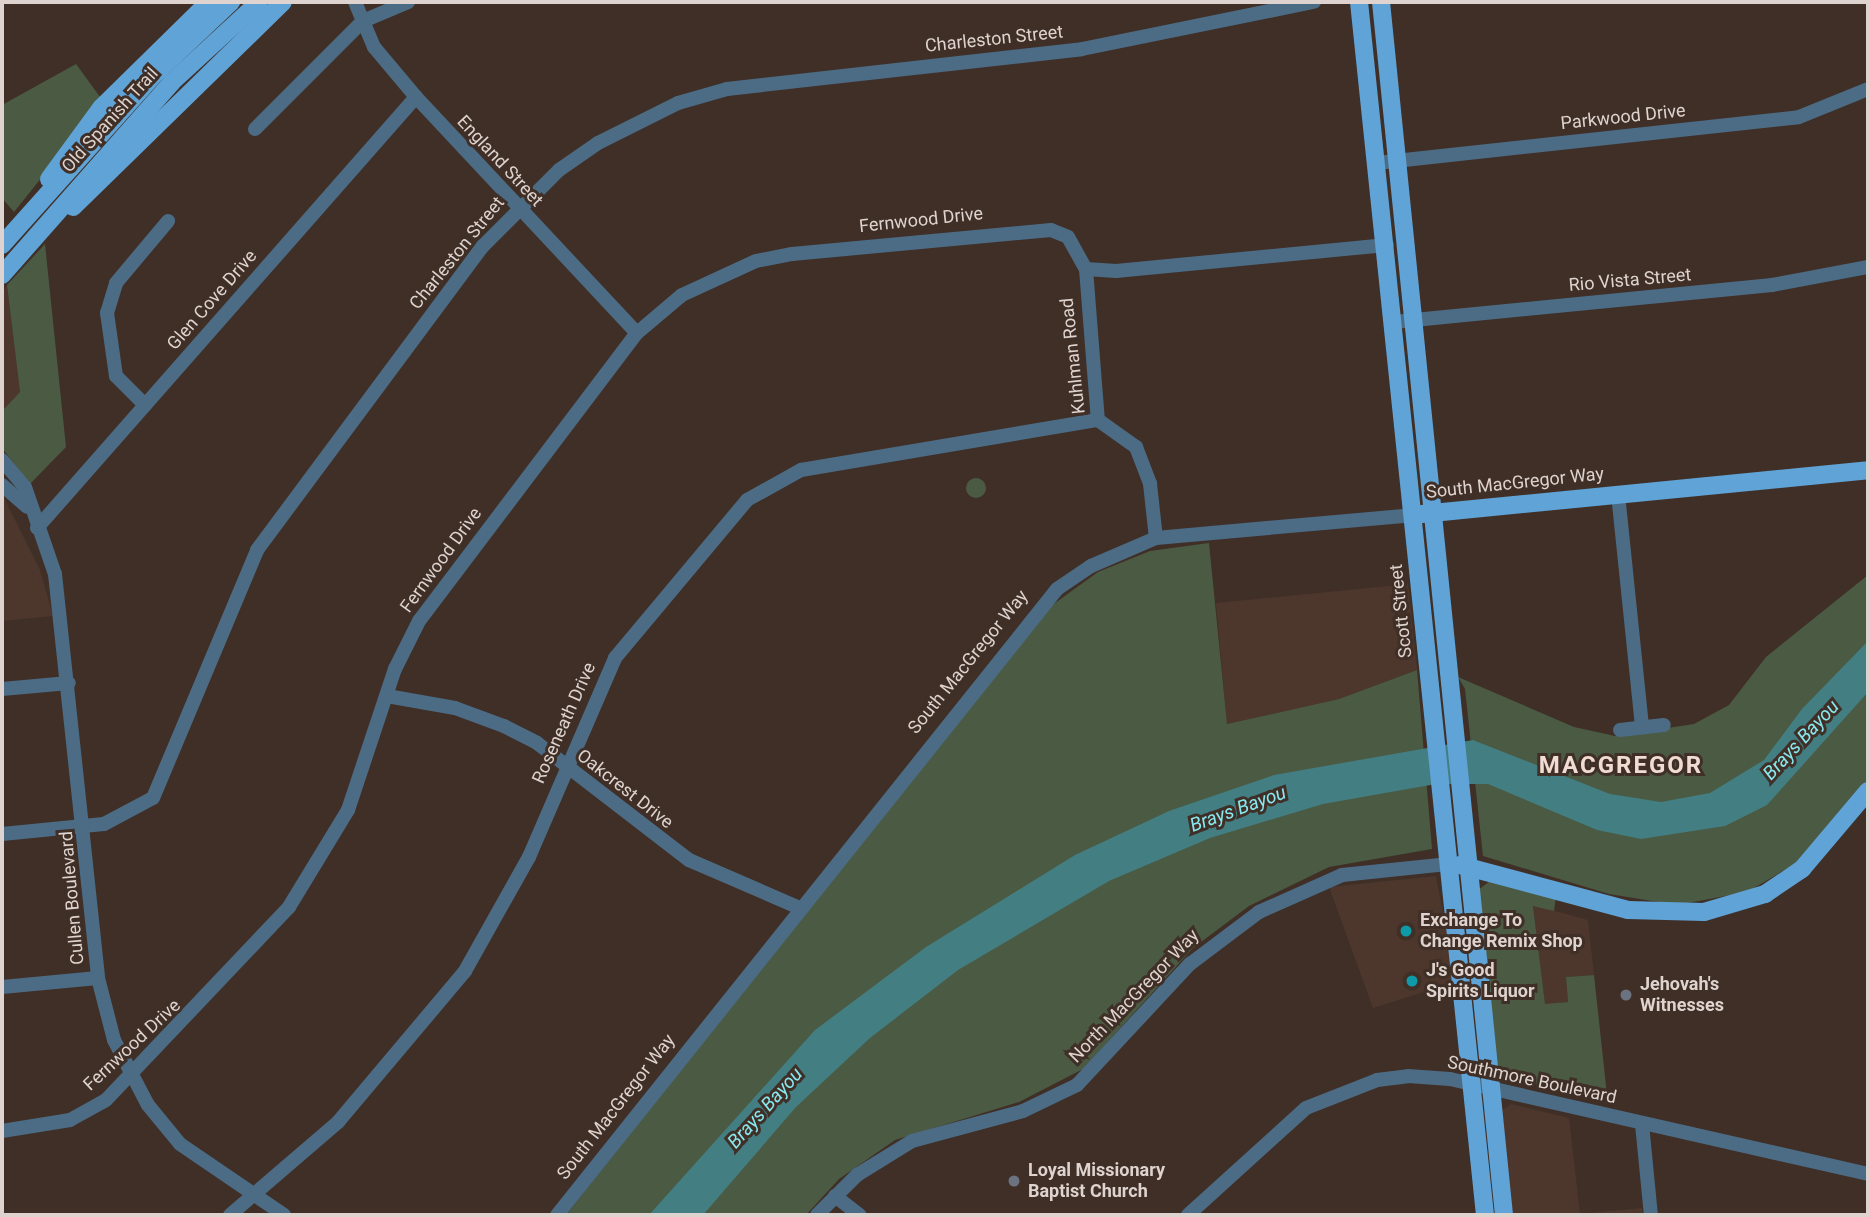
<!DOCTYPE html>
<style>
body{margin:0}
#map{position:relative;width:1870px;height:1217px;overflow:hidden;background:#3f2f27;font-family:Roboto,sans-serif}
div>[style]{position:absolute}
.built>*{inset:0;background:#4d372c}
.green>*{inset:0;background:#4b5a42}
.round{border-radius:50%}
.water>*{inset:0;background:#437e82}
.minor>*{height:14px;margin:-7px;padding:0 7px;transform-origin:7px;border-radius:7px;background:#4c6c85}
.major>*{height:18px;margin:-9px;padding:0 9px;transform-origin:9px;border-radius:9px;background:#60a3d7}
.dots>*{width:19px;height:19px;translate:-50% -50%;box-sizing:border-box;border:4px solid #3f2f27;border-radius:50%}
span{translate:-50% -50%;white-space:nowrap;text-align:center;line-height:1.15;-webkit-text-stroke:6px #3f2f27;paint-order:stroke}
.street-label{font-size:18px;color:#ded3ce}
.poi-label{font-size:18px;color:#ded3ce;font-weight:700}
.left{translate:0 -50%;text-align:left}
.water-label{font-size:19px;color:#88e8ef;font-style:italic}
.district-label{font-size:24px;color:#f1dcd2;font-weight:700;letter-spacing:2px}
.frame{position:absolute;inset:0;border:4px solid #ded3ce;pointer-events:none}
</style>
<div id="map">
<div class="built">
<i style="clip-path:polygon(7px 285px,20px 392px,2px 411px,2px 291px)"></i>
<i style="clip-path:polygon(2px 494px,40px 570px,53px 616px,2px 621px)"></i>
<i style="clip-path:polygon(1408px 584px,1417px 670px,1339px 699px,1227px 724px,1216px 603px)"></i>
<i style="clip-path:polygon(1436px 876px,1456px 982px,1373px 1008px,1329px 887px)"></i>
<i style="clip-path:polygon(1533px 905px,1588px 920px,1594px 975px,1566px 977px,1568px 1002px,1545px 1005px)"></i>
<i style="clip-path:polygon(1511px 1104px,1569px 1118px,1580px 1214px,1642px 1208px,1643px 1215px,1511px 1215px,1501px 1111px)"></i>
</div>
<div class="green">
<i style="clip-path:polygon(76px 64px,103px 101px,14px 212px,2px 198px,2px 105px)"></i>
<i style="clip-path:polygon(45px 244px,66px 447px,30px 484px,2px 448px,2px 411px,20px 392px,7px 285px)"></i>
<i class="round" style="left:966px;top:478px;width:20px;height:20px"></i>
<i style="clip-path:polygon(1209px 543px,1227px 724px,1339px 699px,1417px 670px,1432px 849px,1329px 867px,1249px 906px,1193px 948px,1083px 1069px,1019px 1102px,895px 1140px,839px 1179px,806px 1215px,566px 1215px,1044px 611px,1098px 572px,1150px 551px)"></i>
<i style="clip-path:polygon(1868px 575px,1868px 780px,1805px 858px,1747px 892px,1677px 905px,1609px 894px,1483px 856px,1465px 689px,1458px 677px,1574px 727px,1615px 736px,1694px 724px,1729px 705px,1766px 657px)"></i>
<i style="clip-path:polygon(1490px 881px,1556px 896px,1554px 911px,1533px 906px,1545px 1004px,1568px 1002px,1566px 977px,1594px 975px,1608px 1104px,1497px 1075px,1478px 890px)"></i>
</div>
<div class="water">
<i style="clip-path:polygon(1868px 641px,1868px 692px,1767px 805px,1725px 826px,1641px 839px,1597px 830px,1488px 784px,1436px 784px,1323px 804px,1210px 838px,1109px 881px,958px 970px,870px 1038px,796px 1107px,703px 1215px,649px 1215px,815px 1030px,926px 947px,1075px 855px,1169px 811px,1274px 775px,1473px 740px,1610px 794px,1661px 802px,1710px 793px,1764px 760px,1802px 709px)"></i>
</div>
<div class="minor">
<i style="left:355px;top:2px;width:49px;rotate:67.1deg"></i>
<i style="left:374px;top:47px;width:65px;rotate:50deg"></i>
<i style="left:416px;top:97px;width:323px;rotate:46.9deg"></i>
<i style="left:255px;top:129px;width:153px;rotate:-45deg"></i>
<i style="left:363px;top:21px;width:49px;rotate:-22.9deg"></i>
<i style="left:1377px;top:163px;width:424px;rotate:-6.2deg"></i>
<i style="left:1799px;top:117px;width:74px;rotate:-22.1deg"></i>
<i style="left:1086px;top:269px;width:30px;rotate:4deg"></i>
<i style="left:1116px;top:271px;width:272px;rotate:-5.5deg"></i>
<i style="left:1394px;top:322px;width:380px;rotate:-5.6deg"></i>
<i style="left:1772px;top:285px;width:98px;rotate:-10.6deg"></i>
<i style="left:145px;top:405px;width:41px;rotate:-135deg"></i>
<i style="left:116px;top:376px;width:64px;rotate:-98.1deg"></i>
<i style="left:107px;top:313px;width:31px;rotate:-73deg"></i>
<i style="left:116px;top:283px;width:81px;rotate:-50deg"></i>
<i style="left:1098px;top:420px;width:47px;rotate:35.4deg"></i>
<i style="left:1136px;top:447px;width:40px;rotate:69deg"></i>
<i style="left:1150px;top:484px;width:54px;rotate:83.7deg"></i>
<i style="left:2px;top:460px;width:35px;rotate:50deg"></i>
<i style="left:25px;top:487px;width:92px;rotate:71deg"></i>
<i style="left:55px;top:574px;width:406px;rotate:83.9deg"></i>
<i style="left:98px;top:978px;width:64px;rotate:75.5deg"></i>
<i style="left:114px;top:1040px;width:73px;rotate:62.4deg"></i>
<i style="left:148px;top:1105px;width:50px;rotate:50.6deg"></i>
<i style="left:180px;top:1144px;width:126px;rotate:34.3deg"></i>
<i style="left:2px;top:485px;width:33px;rotate:41deg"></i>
<i style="left:1618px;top:494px;width:234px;rotate:84.1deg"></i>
<i style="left:37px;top:528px;width:574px;rotate:-48.67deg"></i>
<i style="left:2px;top:689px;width:67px;rotate:-5.1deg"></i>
<i style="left:387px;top:696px;width:69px;rotate:10deg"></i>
<i style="left:455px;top:708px;width:52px;rotate:20.2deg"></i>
<i style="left:504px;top:726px;width:37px;rotate:27deg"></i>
<i style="left:537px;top:743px;width:192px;rotate:37.6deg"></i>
<i style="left:689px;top:860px;width:121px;rotate:23.4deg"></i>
<i style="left:1620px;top:730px;width:44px;rotate:-6.5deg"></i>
<i style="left:2px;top:834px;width:102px;rotate:-5.6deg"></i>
<i style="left:104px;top:824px;width:55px;rotate:-28deg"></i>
<i style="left:153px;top:798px;width:269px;rotate:-67.2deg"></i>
<i style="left:257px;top:550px;width:379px;rotate:-53.4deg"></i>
<i style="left:483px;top:246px;width:107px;rotate:-45deg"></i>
<i style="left:559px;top:170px;width:47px;rotate:-34.7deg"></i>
<i style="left:598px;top:143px;width:89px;rotate:-26.6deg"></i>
<i style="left:678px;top:103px;width:51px;rotate:-15.9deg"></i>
<i style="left:727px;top:89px;width:357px;rotate:-6.4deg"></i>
<i style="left:1082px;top:49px;width:237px;rotate:-11.5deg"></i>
<i style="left:2px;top:987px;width:96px;rotate:-5.4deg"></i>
<i style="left:1642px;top:1124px;width:91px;rotate:84.4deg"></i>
<i style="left:2px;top:1131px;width:69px;rotate:-9.2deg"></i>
<i style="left:70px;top:1120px;width:41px;rotate:-29.1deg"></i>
<i style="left:106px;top:1100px;width:266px;rotate:-46.5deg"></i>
<i style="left:289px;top:907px;width:114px;rotate:-58.7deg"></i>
<i style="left:348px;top:810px;width:149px;rotate:-71.6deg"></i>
<i style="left:395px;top:669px;width:54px;rotate:-63.4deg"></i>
<i style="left:419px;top:621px;width:361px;rotate:-52.9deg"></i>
<i style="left:637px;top:333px;width:59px;rotate:-40.2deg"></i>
<i style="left:682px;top:295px;width:81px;rotate:-24.7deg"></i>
<i style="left:756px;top:261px;width:37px;rotate:-11deg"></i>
<i style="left:792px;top:254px;width:260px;rotate:-5.3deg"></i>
<i style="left:1051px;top:230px;width:18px;rotate:22deg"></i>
<i style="left:1068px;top:237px;width:37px;rotate:61deg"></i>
<i style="left:1086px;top:269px;width:151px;rotate:85.5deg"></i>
<i style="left:835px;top:1196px;width:31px;rotate:38deg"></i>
<i style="left:230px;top:1215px;width:143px;rotate:-40.7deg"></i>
<i style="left:338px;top:1122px;width:197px;rotate:-49.9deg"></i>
<i style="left:465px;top:971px;width:131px;rotate:-60.7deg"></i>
<i style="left:529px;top:857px;width:217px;rotate:-66.6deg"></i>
<i style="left:615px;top:658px;width:206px;rotate:-50.1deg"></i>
<i style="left:747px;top:500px;width:62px;rotate:-29.1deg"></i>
<i style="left:801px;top:470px;width:301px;rotate:-9.6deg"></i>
<i style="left:557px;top:1215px;width:801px;rotate:-51.38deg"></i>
<i style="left:1057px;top:589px;width:41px;rotate:-34.1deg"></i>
<i style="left:1091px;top:566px;width:71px;rotate:-23.3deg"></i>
<i style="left:1156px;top:538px;width:257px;rotate:-5.1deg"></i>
<i style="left:817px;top:1215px;width:57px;rotate:-45deg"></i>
<i style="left:857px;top:1175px;width:65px;rotate:-31.7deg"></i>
<i style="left:912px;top:1141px;width:115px;rotate:-15.1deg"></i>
<i style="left:1023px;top:1111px;width:60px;rotate:-25.7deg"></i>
<i style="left:1077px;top:1085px;width:166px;rotate:-47deg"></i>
<i style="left:1190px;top:964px;width:86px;rotate:-37deg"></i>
<i style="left:1259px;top:912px;width:91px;rotate:-24deg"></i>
<i style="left:1342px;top:875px;width:108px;rotate:-5.9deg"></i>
<i style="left:1188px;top:1215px;width:159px;rotate:-42.2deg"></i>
<i style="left:1306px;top:1108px;width:76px;rotate:-21.5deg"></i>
<i style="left:1377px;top:1080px;width:31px;rotate:-7deg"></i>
<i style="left:1408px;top:1076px;width:42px;rotate:4.1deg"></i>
<i style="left:1450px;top:1079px;width:429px;rotate:12.8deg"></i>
</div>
<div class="major">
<i style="left:1359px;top:2px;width:1220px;rotate:84.07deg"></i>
<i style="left:1381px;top:2px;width:1219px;rotate:84.21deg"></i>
<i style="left:49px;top:179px;width:88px;rotate:-53.8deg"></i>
<i style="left:101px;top:108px;width:151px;rotate:-44.5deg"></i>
<i style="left:73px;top:207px;width:293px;rotate:-44.3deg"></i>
<i style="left:2px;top:245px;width:227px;rotate:-48.2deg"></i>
<i style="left:153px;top:76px;width:108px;rotate:-43.5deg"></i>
<i style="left:2px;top:275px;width:257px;rotate:-48.6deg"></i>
<i style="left:172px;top:82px;width:118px;rotate:-42.6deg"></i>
<i style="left:1422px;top:514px;width:448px;rotate:-5.6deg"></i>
<i style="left:1460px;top:865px;width:174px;rotate:15deg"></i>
<i style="left:1628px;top:910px;width:76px;rotate:1.5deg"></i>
<i style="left:1704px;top:912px;width:64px;rotate:-16.4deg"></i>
<i style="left:1765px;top:894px;width:45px;rotate:-34deg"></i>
<i style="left:1802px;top:869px;width:102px;rotate:-49.8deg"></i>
</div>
<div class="dots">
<i style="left:1406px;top:931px;background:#0f9aa8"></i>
<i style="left:1412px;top:981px;background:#0f9aa8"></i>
<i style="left:1626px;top:995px;background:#6b7280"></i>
<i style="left:1014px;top:1181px;background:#6b7280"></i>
</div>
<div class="street-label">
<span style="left:994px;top:39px;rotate:-6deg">Charleston Street</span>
<span style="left:1623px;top:117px;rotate:-6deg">Parkwood Drive</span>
<span style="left:110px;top:120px;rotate:-48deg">Old Spanish Trail</span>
<span style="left:500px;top:161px;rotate:47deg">England Street</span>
<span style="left:921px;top:220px;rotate:-6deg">Fernwood Drive</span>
<span style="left:457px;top:253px;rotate:-51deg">Charleston Street</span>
<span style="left:1630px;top:280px;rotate:-5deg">Rio Vista Street</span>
<span style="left:212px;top:300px;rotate:-49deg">Glen Cove Drive</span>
<span style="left:1073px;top:356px;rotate:-96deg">Kuhlman Road</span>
<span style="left:1515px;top:483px;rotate:-6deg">South MacGregor Way</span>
<span style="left:441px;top:560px;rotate:-54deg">Fernwood Drive</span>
<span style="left:1401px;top:611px;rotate:-96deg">Scott Street</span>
<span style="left:968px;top:662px;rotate:-51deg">South MacGregor Way</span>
<span style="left:564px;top:723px;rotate:-66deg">Roseneath Drive</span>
<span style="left:625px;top:789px;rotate:38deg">Oakcrest Drive</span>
<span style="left:72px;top:898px;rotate:-95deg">Cullen Boulevard</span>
<span style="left:1134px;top:996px;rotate:-46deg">North MacGregor Way</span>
<span style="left:132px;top:1045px;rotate:-43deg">Fernwood Drive</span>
<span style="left:1532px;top:1080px;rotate:12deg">Southmore Boulevard</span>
<span style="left:616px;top:1107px;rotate:-52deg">South MacGregor Way</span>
</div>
<div class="poi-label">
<span class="left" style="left:1420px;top:931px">Exchange To<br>Change Remix Shop</span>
<span class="left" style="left:1426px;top:981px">J's Good<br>Spirits Liquor</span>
<span class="left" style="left:1640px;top:995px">Jehovah's<br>Witnesses</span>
<span class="left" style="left:1028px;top:1181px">Loyal Missionary<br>Baptist Church</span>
</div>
<div class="water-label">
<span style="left:1801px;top:740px;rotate:-47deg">Brays Bayou</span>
<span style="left:1238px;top:809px;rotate:-20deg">Brays Bayou</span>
<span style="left:765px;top:1108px;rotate:-48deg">Brays Bayou</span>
</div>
<div class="district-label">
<span style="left:1621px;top:766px">MACGREGOR</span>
</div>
<div class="frame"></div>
</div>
